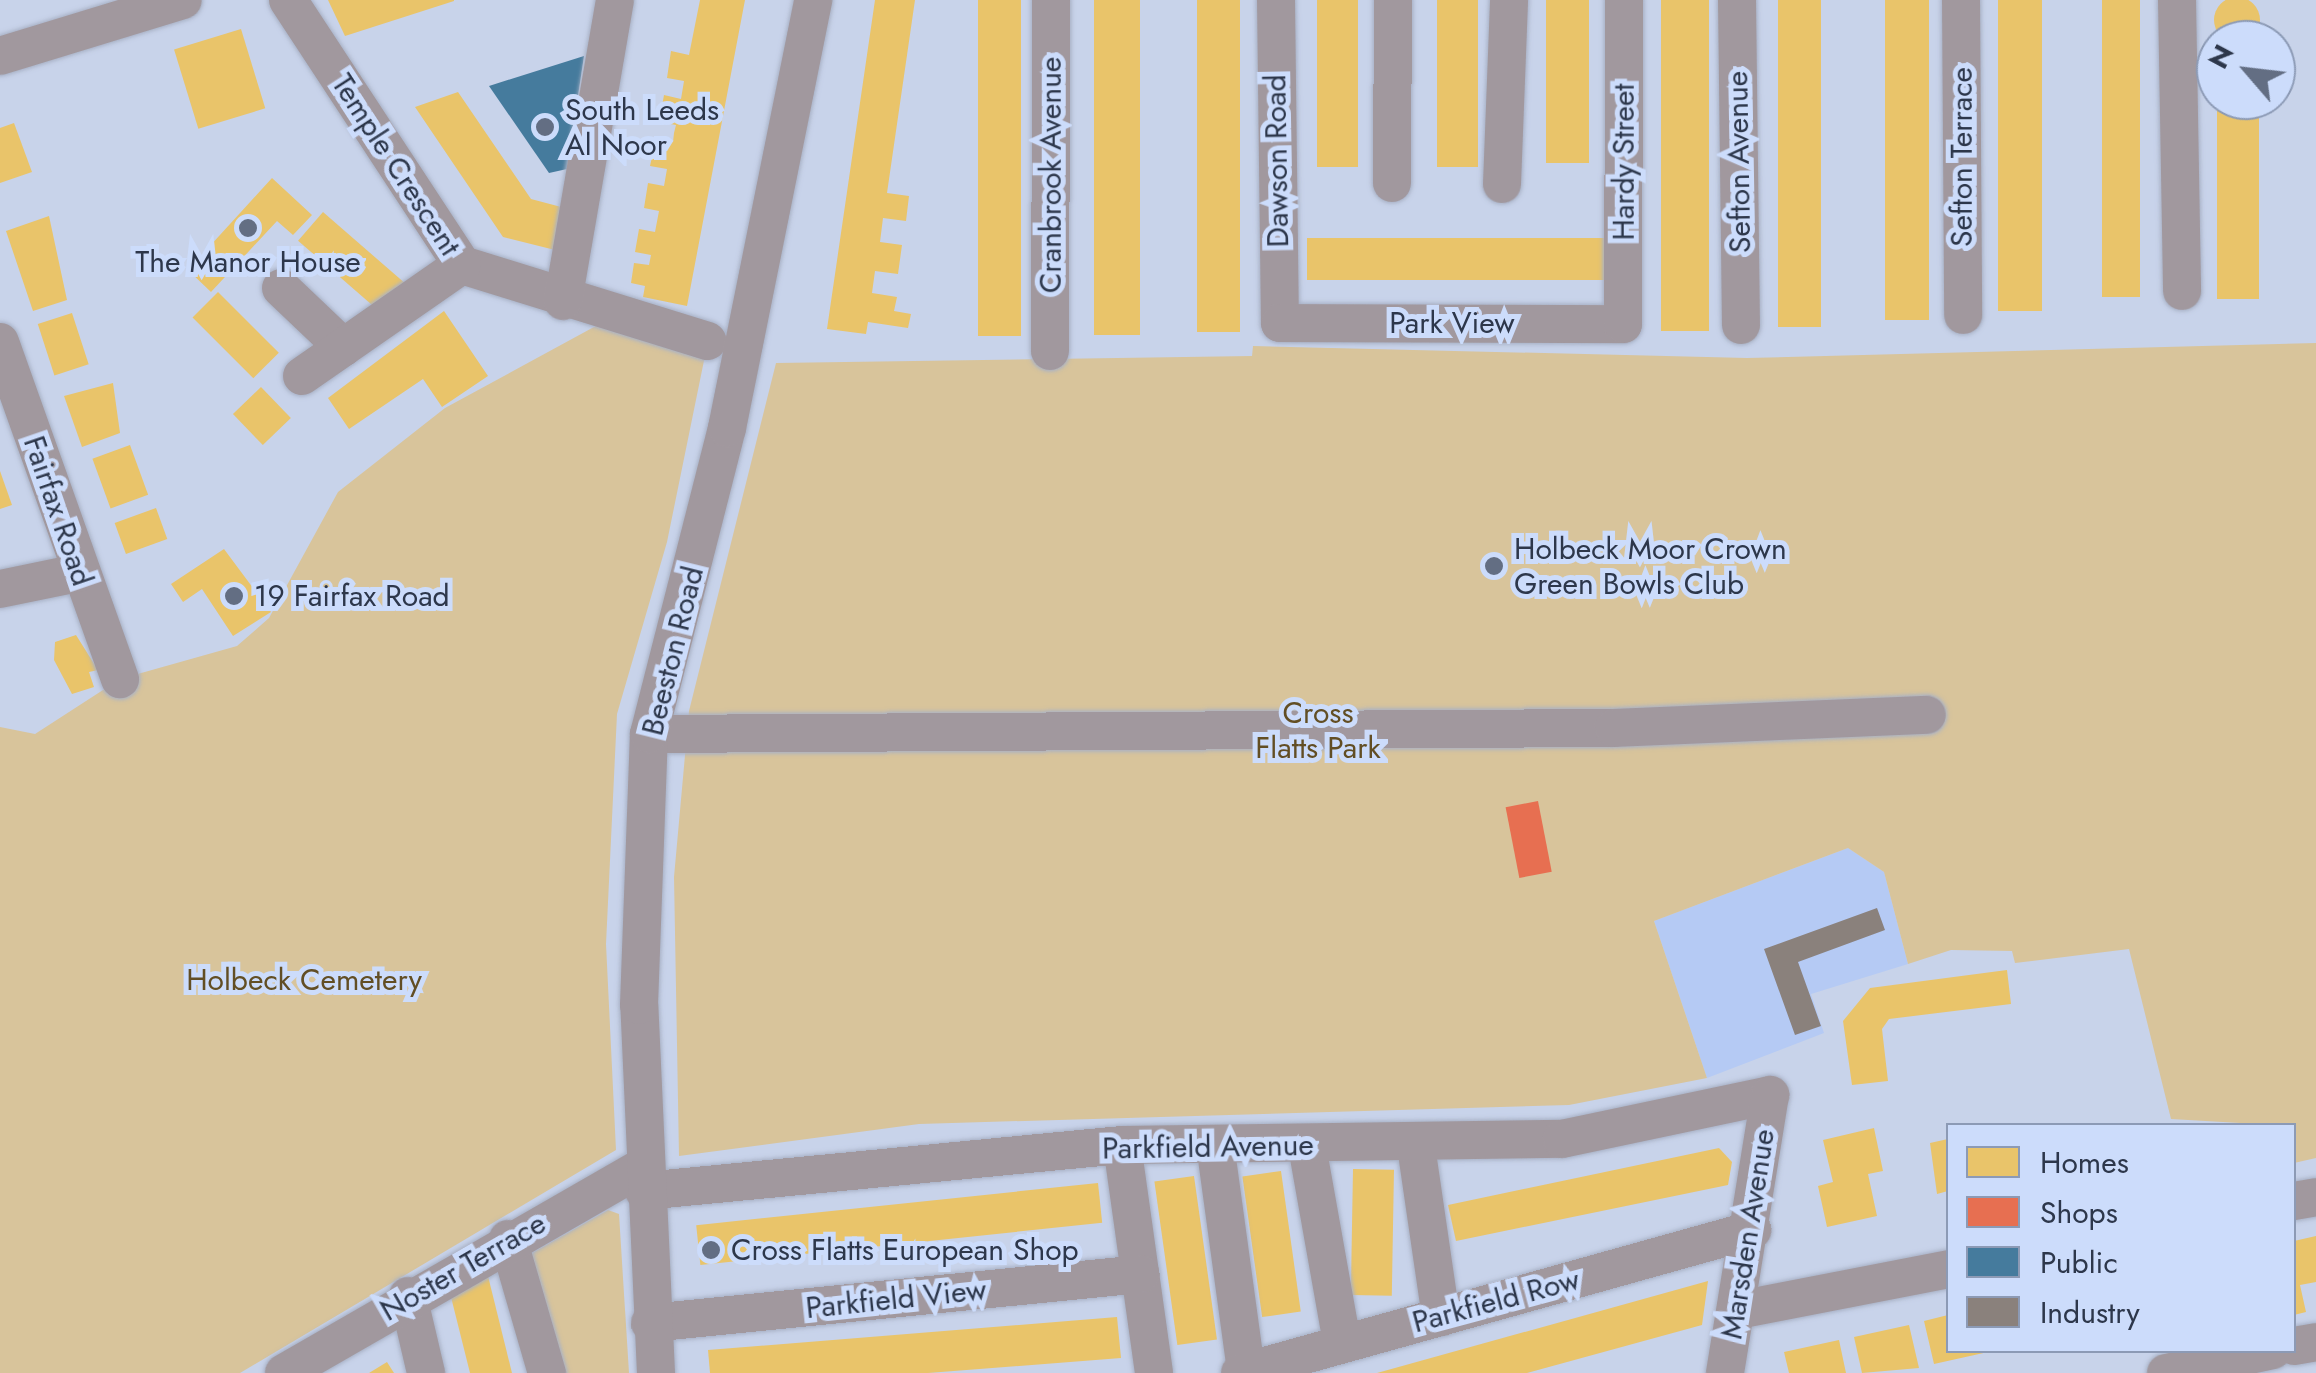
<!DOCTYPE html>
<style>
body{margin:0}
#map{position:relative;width:2316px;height:1373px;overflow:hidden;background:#c8d3ea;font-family:Jost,sans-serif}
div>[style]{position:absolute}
.built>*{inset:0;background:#b5caf4}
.green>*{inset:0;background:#d8c49b}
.homes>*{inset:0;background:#e9c46a;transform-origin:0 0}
.round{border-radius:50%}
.shops>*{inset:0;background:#e76f51;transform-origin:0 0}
.public>*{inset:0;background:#457b9d}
.industry>*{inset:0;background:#8a817c}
.roads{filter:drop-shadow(0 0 2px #a8b1c5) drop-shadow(0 0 2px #a8b1c5)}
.minor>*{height:38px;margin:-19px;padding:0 19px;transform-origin:19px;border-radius:19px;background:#a1989e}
.dots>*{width:28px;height:28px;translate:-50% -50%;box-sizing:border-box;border:5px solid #ccdcfb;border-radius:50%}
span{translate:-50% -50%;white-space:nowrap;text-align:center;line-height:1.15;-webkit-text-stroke:10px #ccdcfb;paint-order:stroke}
.poi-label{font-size:30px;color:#2d374b}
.left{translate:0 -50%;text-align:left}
.street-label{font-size:30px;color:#2d374b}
.park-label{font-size:30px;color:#624e24}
.legend{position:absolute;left:1946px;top:1123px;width:350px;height:230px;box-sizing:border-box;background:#ccdcfb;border:2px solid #8c9ab5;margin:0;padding:12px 18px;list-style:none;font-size:30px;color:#2d374b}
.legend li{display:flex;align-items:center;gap:20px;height:50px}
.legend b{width:50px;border:2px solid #8c9ab5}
.north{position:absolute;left:2196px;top:20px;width:100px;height:100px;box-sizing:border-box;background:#ccdcfb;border:2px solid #8c9ab5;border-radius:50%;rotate:298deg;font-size:28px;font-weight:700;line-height:40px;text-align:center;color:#2d374b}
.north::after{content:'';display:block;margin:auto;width:35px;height:45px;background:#636e83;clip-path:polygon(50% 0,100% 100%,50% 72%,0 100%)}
</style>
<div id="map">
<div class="built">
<i style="clip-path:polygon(1848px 848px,1884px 872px,1908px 964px,1811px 994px,1824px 1033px,1707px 1078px,1654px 921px)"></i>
</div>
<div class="green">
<i style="clip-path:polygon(616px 315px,708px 341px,667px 542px,617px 714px,606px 944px,616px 1150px,240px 1373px,0 1373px,0 727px,35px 734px,120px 679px,237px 646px,269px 618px,338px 492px,445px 408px)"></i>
<i style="clip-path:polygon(2316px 343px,2316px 1158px,2294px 1163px,2294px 1126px,2171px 1119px,2129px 949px,2015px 963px,2012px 951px,1951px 950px,1908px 964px,1884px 872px,1848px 848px,1654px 921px,1707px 1078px,1569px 1105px,919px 1124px,679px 1156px,674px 877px,689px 711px,776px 363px,1252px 356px,1253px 346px,1747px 358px)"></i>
<i style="clip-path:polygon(608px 1210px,619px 1214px,629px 1373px,556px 1373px,525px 1257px)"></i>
</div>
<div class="homes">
<i class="round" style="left:2214px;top:-3px;width:46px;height:46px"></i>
<i style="clip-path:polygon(328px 0,454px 0,454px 1px,345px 36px)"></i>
<i style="clip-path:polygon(700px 0,745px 0,687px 306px,643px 297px,645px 286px,631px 283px,634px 263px,649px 265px,651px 255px,635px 252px,639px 229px,655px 232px,659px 211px,644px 208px,648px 183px,664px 186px,667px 169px,650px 166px,656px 139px,673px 142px,674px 133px,676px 125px,659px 122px,664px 95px,681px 99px,684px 81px,667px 78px,671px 51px,689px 55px)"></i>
<i style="clip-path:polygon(875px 0,915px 0,887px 193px,909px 196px,906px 221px,883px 218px,880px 242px,902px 245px,898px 274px,875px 271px,872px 293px,897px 297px,894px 311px,911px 314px,908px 328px,868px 322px,866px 334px,827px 329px)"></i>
<i style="left:978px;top:0;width:43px;height:336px"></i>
<i style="left:1094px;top:0;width:46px;height:335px"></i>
<i style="left:1197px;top:0;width:43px;height:332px"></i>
<i style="left:1317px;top:0;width:41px;height:167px"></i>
<i style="left:1437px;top:0;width:41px;height:167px"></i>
<i style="left:1546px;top:0;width:43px;height:163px"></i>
<i style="left:1661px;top:0;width:48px;height:331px"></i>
<i style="left:1778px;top:0;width:43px;height:327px"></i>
<i style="left:1885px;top:0;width:44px;height:320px"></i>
<i style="left:1998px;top:0;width:44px;height:311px"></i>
<i style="left:2102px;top:0;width:38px;height:297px"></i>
<i style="left:241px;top:29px;width:83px;height:70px;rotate:73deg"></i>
<i style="clip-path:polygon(458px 92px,531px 199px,565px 208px,555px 250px,503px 237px,415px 107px)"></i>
<i style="left:2217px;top:100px;width:42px;height:199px"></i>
<i style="clip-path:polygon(14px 123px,32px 172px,0 183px,0 128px)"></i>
<i style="clip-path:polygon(272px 178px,312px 215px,293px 235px,277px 221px,211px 292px,188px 270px)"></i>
<i style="left:323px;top:212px;width:111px;height:38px;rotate:41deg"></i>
<i style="clip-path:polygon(49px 216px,67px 300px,33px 311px,6px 231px)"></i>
<i style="left:1606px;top:238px;width:42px;height:299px;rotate:90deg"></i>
<i style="left:218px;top:292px;width:86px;height:36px;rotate:45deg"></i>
<i style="clip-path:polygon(444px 311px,488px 376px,442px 407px,423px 379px,349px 429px,328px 398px)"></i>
<i style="left:72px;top:313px;width:54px;height:36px;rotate:72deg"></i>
<i style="clip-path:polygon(113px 383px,120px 433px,82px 447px,64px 396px)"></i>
<i style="left:261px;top:387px;width:43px;height:39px;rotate:46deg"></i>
<i style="left:130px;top:445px;width:53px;height:40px;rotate:70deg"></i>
<i style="clip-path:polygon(0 471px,12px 505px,0 509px)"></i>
<i style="left:156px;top:508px;width:33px;height:44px;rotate:70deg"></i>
<i style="clip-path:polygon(224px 549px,271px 612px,233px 636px,202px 589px,183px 602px,171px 584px)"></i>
<i style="clip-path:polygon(76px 635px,98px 670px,89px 672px,94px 687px,72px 694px,54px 660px,55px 642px)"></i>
<i style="clip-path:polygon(2007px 970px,2011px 1004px,1889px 1019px,1882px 1029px,1888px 1081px,1852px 1085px,1843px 1021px,1870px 988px)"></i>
<i style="clip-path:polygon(1874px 1128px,1883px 1171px,1868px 1174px,1877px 1216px,1827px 1227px,1818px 1186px,1833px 1182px,1823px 1140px)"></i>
<i style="clip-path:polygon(1948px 1139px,1948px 1191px,1937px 1194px,1930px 1143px)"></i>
<i style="clip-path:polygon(1719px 1148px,1732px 1162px,1728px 1185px,1456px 1241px,1448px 1205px)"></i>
<i style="left:1353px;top:1169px;width:41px;height:126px;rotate:1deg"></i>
<i style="left:1281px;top:1171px;width:142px;height:39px;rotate:82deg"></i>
<i style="left:1194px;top:1176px;width:165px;height:40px;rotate:82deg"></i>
<i style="left:1098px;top:1183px;width:40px;height:404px;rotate:84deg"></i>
<i style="clip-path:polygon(2316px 1236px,2316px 1282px,2300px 1285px,2306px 1312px,2294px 1315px,2294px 1241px)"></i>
<i style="clip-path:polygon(487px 1272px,512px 1373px,470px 1373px,450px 1293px)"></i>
<i style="clip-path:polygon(1708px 1281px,1702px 1325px,1527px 1373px,1377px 1373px)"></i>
<i style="clip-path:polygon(1948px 1315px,1948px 1350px,1988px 1352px,1934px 1364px,1924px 1321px)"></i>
<i style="clip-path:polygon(1117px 1317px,1121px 1358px,928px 1373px,710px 1373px,708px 1350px)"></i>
<i style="clip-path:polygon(1909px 1325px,1919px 1368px,1862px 1373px,1854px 1337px)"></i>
<i style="clip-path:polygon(1839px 1340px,1846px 1373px,1789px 1373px,1784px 1352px)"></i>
<i style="clip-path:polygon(387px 1362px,394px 1373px,369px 1373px)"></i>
</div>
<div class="shops">
<i style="left:1538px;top:801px;width:72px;height:33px;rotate:79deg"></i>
</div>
<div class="public">
<i style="clip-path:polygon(584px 56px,567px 169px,549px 173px,489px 86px)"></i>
</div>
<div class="industry">
<i style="clip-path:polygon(1877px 908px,1885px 930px,1798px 962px,1821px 1026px,1795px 1035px,1764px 949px)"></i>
</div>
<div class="roads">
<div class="minor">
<i style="left:288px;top:0;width:317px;rotate:56.7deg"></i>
<i style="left:462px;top:265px;width:257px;rotate:17.2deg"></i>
<i style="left:1276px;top:0;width:323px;rotate:89.3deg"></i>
<i style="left:1280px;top:323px;width:343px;rotate:0.2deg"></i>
<i style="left:1623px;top:324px;width:324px;rotate:-89.8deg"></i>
<i style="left:1737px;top:0;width:325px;rotate:89.3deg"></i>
<i style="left:1961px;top:0;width:315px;rotate:89.6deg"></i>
<i style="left:2177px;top:0;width:291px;rotate:89deg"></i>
<i style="left:0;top:56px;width:191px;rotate:-17deg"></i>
<i style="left:1392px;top:183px;width:183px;rotate:-89.7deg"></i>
<i style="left:1502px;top:184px;width:184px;rotate:-87.8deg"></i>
<i style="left:281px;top:288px;width:86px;rotate:43.6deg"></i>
<i style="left:563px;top:301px;width:305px;rotate:-80.2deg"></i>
<i style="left:0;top:342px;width:358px;rotate:70.4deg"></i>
<i style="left:1050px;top:351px;width:351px;rotate:-89.8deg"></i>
<i style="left:302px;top:376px;width:195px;rotate:-34.8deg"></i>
<i style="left:0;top:589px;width:80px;rotate:-11.6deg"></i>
<i style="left:649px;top:734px;width:965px;rotate:-0.36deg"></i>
<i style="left:1614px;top:728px;width:313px;rotate:-2.4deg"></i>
<i style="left:1215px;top:1144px;width:229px;rotate:82.2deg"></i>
<i style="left:1122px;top:1145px;width:230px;rotate:82deg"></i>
<i style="left:1307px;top:1146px;width:200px;rotate:79.9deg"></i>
<i style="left:1416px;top:1146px;width:173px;rotate:81.7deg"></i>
<i style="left:644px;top:1191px;width:480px;rotate:-5.5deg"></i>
<i style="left:1122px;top:1145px;width:440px;rotate:-0.8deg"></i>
<i style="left:1562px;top:1139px;width:213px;rotate:-11.9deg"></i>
<i style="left:1770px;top:1095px;width:282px;rotate:99.2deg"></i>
<i style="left:2294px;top:1201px;width:22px;rotate:-10deg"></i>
<i style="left:508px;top:1239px;width:140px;rotate:73.8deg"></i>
<i style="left:408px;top:1296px;width:79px;rotate:76.8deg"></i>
<i style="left:1738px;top:1310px;width:214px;rotate:-11deg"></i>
<i style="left:650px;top:1323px;width:493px;rotate:-5.7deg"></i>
<i style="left:2294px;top:1346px;width:22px;rotate:-10deg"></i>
<i style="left:284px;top:1373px;width:417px;rotate:-29.9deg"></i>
<i style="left:656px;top:1373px;width:368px;rotate:-92.6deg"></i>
<i style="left:639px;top:1005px;width:271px;rotate:-87.9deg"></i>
<i style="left:649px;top:734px;width:316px;rotate:-75.7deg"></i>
<i style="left:727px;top:428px;width:437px;rotate:-78.6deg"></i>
<i style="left:1240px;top:1373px;width:532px;rotate:-15.6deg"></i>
<i style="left:2166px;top:1373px;width:109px;rotate:-12.1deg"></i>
</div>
</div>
<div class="dots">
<i style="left:545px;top:127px;background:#636e83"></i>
<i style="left:248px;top:228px;background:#636e83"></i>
<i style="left:1494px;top:566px;background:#636e83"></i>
<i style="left:234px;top:596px;background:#636e83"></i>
<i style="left:711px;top:1250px;background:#636e83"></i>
</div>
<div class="poi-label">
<span class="left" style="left:565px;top:127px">South Leeds<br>Al Noor</span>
<span style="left:248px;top:262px">The Manor House</span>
<span class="left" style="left:1514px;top:566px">Holbeck Moor Crown<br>Green Bowls Club</span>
<span class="left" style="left:254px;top:596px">19 Fairfax Road</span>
<span class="left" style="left:731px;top:1250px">Cross Flatts European Shop</span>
</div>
<div class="street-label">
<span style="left:1962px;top:157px;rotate:-90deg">Sefton Terrace</span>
<span style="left:1277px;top:161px;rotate:-91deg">Dawson Road</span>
<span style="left:1624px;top:162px;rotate:-90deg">Hardy Street</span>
<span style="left:1739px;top:162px;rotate:-91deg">Sefton Avenue</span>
<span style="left:396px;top:165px;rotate:57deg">Temple Crescent</span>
<span style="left:1051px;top:175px;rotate:-90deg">Cranbrook Avenue</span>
<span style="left:1452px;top:323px">Park View</span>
<span style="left:58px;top:511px;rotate:71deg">Fairfax Road</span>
<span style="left:673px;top:651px;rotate:-76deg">Beeston Road</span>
<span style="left:1208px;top:1147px;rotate:-1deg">Parkfield Avenue</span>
<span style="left:1748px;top:1234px;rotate:-81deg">Marsden Avenue</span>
<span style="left:463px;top:1267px;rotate:-30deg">Noster Terrace</span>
<span style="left:896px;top:1299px;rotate:-6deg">Parkfield View</span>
<span style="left:1496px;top:1301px;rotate:-15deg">Parkfield Row</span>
</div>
<div class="park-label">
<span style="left:1318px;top:730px">Cross<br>Flatts Park</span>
<span style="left:304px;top:980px">Holbeck Cemetery</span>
</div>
<ul class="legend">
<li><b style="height:28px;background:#e9c46a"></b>Homes</li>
<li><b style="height:28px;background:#e76f51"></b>Shops</li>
<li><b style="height:28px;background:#457b9d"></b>Public</li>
<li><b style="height:28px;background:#8a817c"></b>Industry</li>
</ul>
<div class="north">N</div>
</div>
